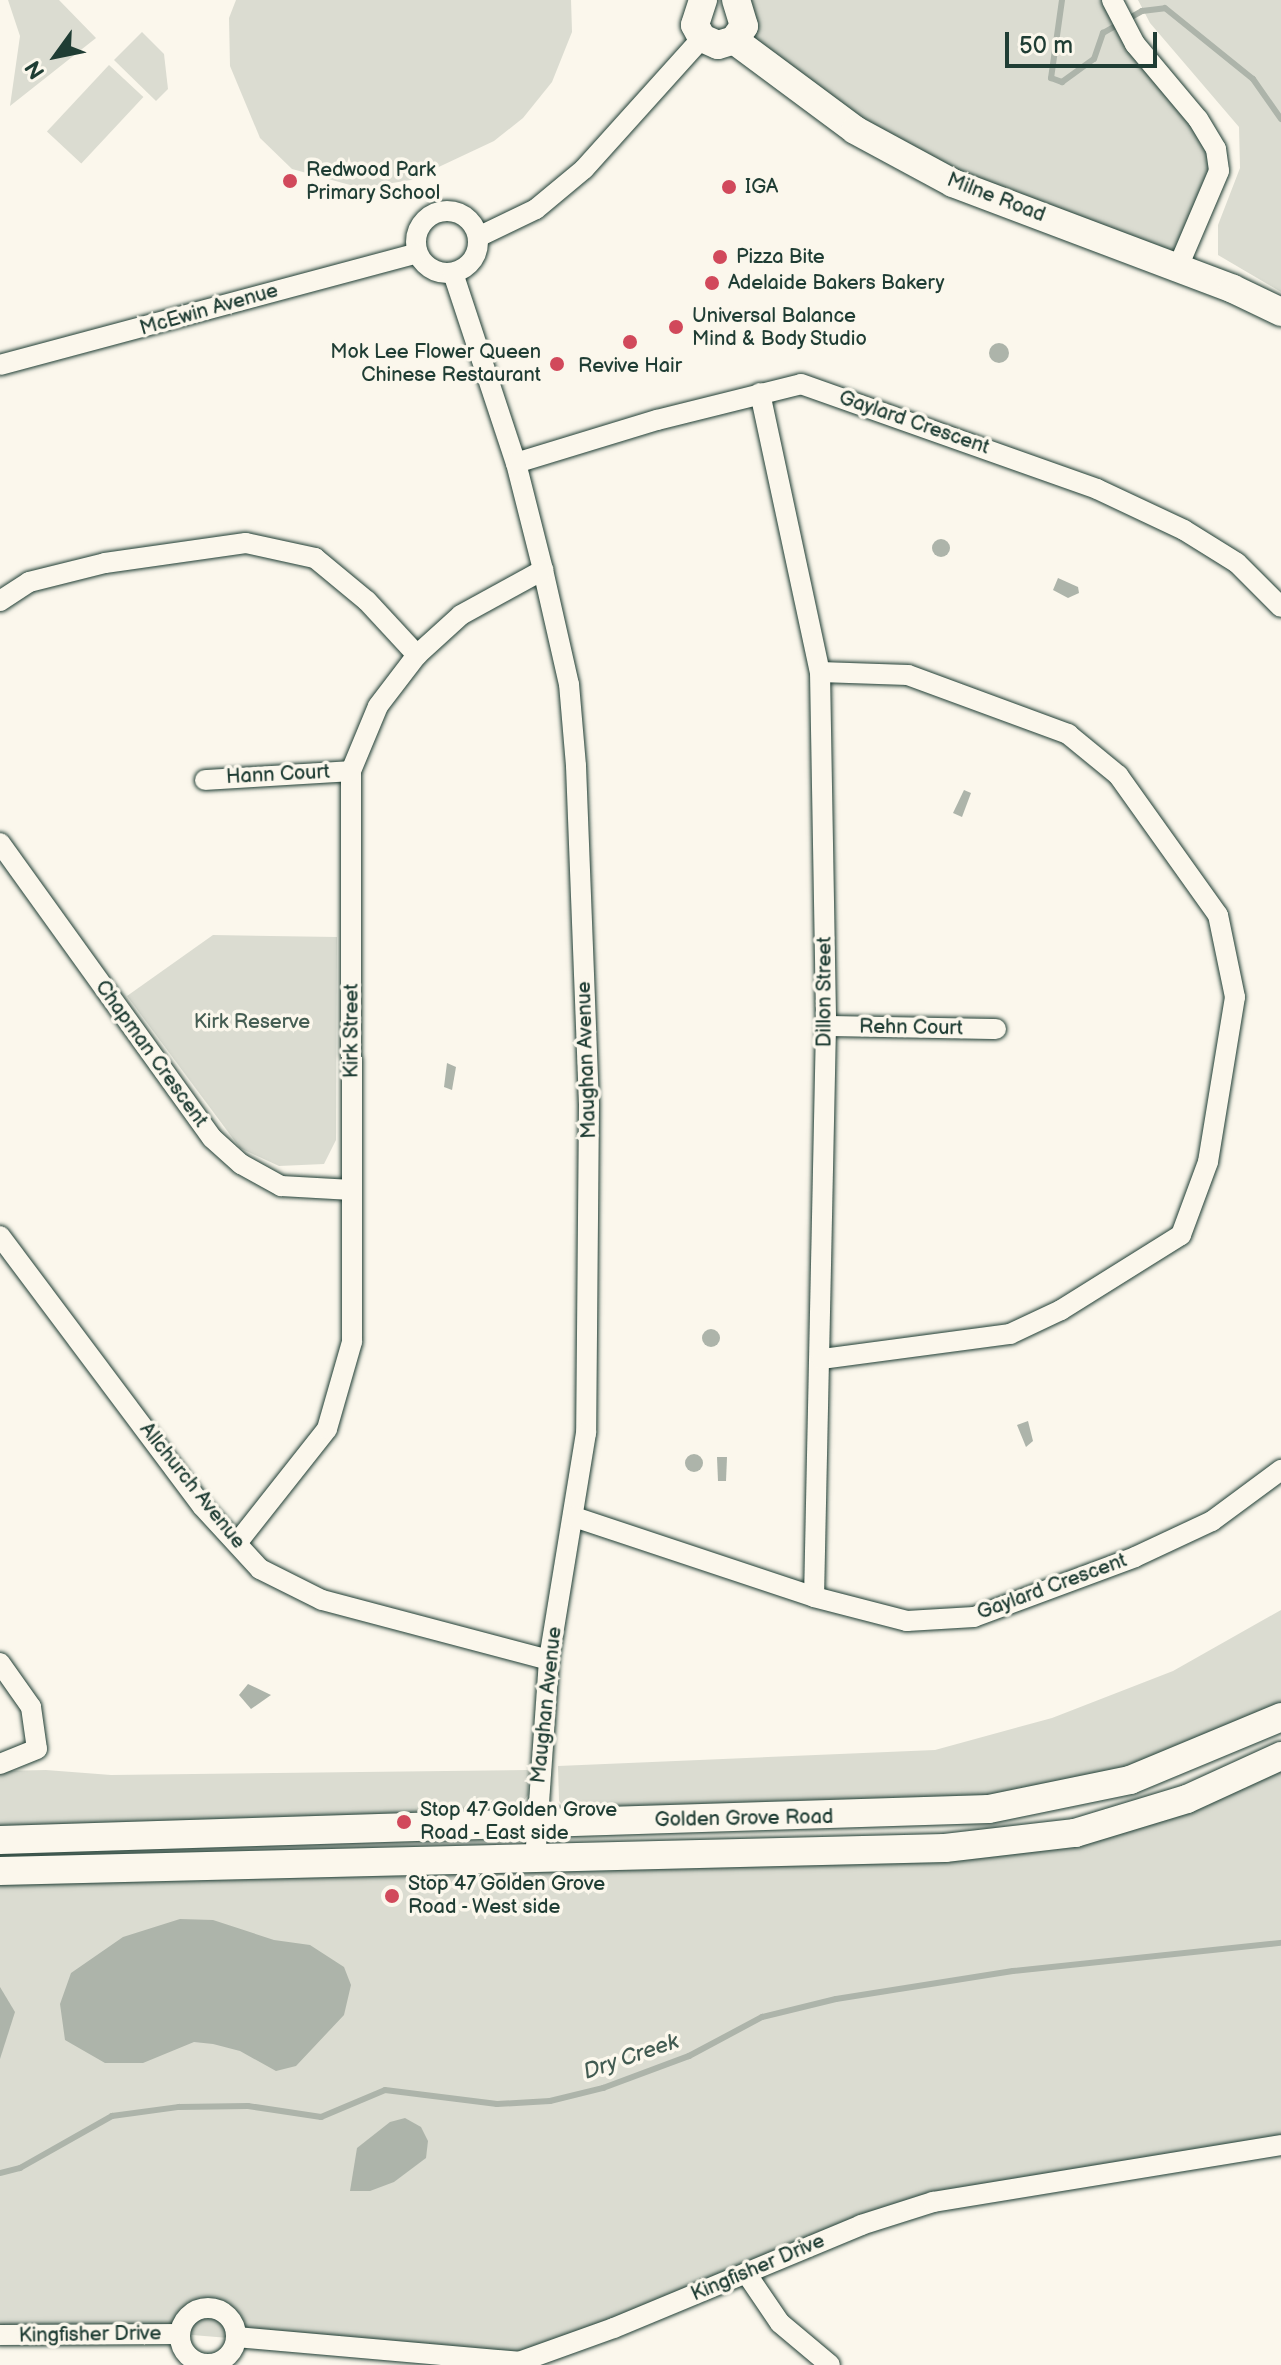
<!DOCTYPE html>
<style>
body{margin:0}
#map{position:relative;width:1281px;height:2365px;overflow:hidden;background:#fbf7ec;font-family:"Balsamiq Sans",sans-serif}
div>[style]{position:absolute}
.green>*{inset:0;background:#dbdcd1;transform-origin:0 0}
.water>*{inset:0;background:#adb4aa}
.round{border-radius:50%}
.stream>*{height:6px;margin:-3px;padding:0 3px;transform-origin:3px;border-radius:3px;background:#adb4aa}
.roads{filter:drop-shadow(0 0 2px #1f3d34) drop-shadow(0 0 2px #1f3d34)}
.street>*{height:20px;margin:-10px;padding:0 10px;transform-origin:10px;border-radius:10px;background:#fbf7ec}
.street>.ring{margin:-10px;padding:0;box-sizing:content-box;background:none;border:20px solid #fbf7ec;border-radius:50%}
.secondary>*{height:28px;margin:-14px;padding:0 14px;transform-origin:14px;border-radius:14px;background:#fbf7ec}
.dots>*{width:22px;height:22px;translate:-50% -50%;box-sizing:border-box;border:4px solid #fbf7ec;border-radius:50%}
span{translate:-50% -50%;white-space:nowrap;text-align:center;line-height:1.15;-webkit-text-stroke:7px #fbf7ec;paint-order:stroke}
.poi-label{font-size:20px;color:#1f3d34}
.left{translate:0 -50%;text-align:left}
.right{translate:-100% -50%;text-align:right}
.street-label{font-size:20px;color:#1f3d34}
.park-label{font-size:20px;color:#455d53}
.water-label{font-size:22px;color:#425b52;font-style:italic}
.north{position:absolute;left:16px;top:16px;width:80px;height:80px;-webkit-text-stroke:6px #fbf7ec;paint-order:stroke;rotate:237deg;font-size:22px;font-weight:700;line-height:32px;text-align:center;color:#1f3d34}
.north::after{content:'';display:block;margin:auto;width:28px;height:36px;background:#1f3d34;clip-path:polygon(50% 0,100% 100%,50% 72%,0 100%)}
.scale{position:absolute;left:1005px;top:32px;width:152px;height:36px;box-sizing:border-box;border:4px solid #1f3d34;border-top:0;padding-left:10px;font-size:24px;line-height:28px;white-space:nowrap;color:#1f3d34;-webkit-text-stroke:6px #fbf7ec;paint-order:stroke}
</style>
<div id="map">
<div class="green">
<i style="clip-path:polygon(8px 0,59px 0,96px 38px,10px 106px,20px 36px)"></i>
<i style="clip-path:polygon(236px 0,571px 0,572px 32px,552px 82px,523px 118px,494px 141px,411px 180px,361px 188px,292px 169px,260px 138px,230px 66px,229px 18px)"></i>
<i style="clip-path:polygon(736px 0,1112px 0,1216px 149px,1178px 267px,953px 183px,740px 34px)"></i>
<i style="clip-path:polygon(1138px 0,1281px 0,1281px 292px,1218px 255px,1218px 225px,1240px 168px,1239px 127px,1150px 23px)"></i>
<i style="clip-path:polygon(142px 32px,164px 54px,168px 89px,156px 101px,114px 60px)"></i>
<i style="left:109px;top:65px;width:47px;height:91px;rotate:43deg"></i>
<i style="clip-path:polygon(213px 935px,337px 937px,336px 1140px,324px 1164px,279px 1166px,240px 1148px,127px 996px)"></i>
<i style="clip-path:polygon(1281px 1610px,1281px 1705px,1128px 1770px,989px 1800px,566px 1808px,559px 1801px,558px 1766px,935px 1750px,1052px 1718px,1173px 1671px)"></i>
<i style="clip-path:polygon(1281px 1756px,1281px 2145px,933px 2202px,519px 2362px,180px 2334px,0 2335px,0 1870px,1075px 1833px)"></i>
<i style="clip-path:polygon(46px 1770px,111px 1775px,529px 1770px,528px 1795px,515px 1812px,0 1830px,0 1771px)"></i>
</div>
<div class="water">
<i class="round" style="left:989px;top:343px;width:20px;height:20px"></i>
<i class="round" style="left:932px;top:539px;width:18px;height:18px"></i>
<i style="clip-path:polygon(1058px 578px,1078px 587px,1079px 593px,1068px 598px,1053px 590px)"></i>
<i style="clip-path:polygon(964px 790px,971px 793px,962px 817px,953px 813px)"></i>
<i style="clip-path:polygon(447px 1063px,456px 1067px,452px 1090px,444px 1087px)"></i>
<i class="round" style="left:702px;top:1329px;width:18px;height:18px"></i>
<i style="clip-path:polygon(1028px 1421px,1033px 1441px,1026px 1447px,1017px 1425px)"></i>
<i class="round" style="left:685px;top:1454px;width:18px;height:18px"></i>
<i style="clip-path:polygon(717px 1457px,727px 1457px,726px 1481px,718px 1481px)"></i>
<i style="clip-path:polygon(248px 1684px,271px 1695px,251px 1709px,239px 1695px)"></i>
<i style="clip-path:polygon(180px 1919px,213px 1920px,274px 1940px,310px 1945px,344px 1967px,351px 1985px,344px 2015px,296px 2066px,276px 2071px,240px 2051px,213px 2044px,194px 2042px,143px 2063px,105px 2063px,65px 2040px,60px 2004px,71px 1973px,123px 1937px)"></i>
<i style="clip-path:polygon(0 1987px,15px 2012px,0 2059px)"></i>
<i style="clip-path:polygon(405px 2118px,421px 2127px,428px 2141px,426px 2158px,394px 2182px,370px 2191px,350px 2191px,357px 2148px,390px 2122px)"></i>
</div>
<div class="stream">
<i style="left:1062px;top:0;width:79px;rotate:98deg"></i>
<i style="left:1051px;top:78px;width:12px;rotate:20deg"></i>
<i style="left:1062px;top:82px;width:39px;rotate:-36deg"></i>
<i style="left:1094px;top:59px;width:28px;rotate:-71deg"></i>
<i style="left:1103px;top:33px;width:45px;rotate:-29.4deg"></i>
<i style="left:1142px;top:11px;width:23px;rotate:-7deg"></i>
<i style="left:1165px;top:8px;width:113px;rotate:38.9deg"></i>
<i style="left:1253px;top:79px;width:49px;rotate:55deg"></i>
<i style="left:0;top:2173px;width:21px;rotate:-14deg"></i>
<i style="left:20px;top:2168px;width:106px;rotate:-29.5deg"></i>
<i style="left:112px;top:2116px;width:68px;rotate:-7.7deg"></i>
<i style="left:179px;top:2107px;width:69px;rotate:-0.8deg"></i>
<i style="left:248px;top:2106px;width:74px;rotate:8.6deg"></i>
<i style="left:321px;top:2117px;width:69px;rotate:-22.9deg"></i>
<i style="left:385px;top:2090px;width:113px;rotate:7.1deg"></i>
<i style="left:497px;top:2104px;width:53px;rotate:-3.2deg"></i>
<i style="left:550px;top:2101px;width:55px;rotate:-13.8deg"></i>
<i style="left:603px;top:2088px;width:92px;rotate:-20.4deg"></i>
<i style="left:689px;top:2056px;width:83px;rotate:-28.1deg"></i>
<i style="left:762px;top:2017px;width:76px;rotate:-13.7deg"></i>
<i style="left:836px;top:1999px;width:179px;rotate:-9deg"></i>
<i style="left:1013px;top:1971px;width:269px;rotate:-6deg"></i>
</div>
<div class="roads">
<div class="street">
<i style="left:1112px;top:0;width:50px;rotate:62.4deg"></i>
<i style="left:1135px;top:44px;width:98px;rotate:50deg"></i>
<i style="left:1198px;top:119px;width:35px;rotate:59deg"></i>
<i style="left:1216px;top:149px;width:22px;rotate:82deg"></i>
<i style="left:1219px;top:171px;width:104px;rotate:113.1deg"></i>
<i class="ring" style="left:416px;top:211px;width:42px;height:42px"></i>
<i style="left:478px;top:237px;width:64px;rotate:-25.8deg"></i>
<i style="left:536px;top:209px;width:62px;rotate:-39.8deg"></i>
<i style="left:584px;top:169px;width:176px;rotate:-48deg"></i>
<i style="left:453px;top:273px;width:200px;rotate:71.7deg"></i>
<i style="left:516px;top:463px;width:110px;rotate:75.8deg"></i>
<i style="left:543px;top:570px;width:117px;rotate:77.2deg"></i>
<i style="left:569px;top:684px;width:82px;rotate:85.1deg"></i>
<i style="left:576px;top:766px;width:338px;rotate:87.8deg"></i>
<i style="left:589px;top:1104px;width:329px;rotate:90.5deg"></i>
<i style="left:586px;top:1433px;width:230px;rotate:99.3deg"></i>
<i style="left:549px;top:1660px;width:201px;rotate:94deg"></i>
<i style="left:0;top:365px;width:432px;rotate:-15deg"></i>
<i style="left:760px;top:393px;width:285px;rotate:77.9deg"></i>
<i style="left:820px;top:672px;width:354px;rotate:89deg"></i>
<i style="left:826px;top:1026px;width:571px;rotate:91.2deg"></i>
<i style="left:516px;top:463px;width:147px;rotate:-17deg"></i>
<i style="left:657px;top:420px;width:148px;rotate:-14deg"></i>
<i style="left:801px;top:384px;width:314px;rotate:19.5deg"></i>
<i style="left:1097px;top:489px;width:96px;rotate:25.2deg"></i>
<i style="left:1184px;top:530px;width:62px;rotate:31.9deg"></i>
<i style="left:1237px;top:563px;width:62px;rotate:45deg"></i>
<i style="left:0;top:601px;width:35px;rotate:-33deg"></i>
<i style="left:29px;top:582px;width:78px;rotate:-14deg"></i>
<i style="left:105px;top:563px;width:142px;rotate:-8.1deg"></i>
<i style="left:246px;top:543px;width:71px;rotate:12.3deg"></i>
<i style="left:315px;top:558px;width:67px;rotate:39.6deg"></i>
<i style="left:367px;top:601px;width:74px;rotate:47.2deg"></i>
<i style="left:820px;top:672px;width:88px;rotate:2deg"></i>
<i style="left:908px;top:675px;width:171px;rotate:20.2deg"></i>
<i style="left:1068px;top:734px;width:65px;rotate:39.4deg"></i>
<i style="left:1118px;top:775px;width:172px;rotate:54.5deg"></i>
<i style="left:1218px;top:915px;width:84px;rotate:78.3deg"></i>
<i style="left:1235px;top:997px;width:167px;rotate:99.3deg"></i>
<i style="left:1208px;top:1162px;width:78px;rotate:110.3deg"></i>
<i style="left:1181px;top:1235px;width:142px;rotate:148deg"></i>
<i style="left:1061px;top:1310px;width:56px;rotate:154.8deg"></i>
<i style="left:1010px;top:1334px;width:190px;rotate:172.4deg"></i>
<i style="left:205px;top:780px;width:146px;rotate:-3.5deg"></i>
<i style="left:0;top:843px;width:363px;rotate:54.3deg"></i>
<i style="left:212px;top:1138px;width:39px;rotate:42deg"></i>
<i style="left:241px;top:1164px;width:46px;rotate:28.8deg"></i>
<i style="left:281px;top:1186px;width:71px;rotate:3.2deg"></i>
<i style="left:826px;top:1026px;width:170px;rotate:1deg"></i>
<i style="left:0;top:1236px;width:337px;rotate:53.2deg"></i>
<i style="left:202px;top:1506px;width:86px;rotate:47.4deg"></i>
<i style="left:260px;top:1569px;width:69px;rotate:26.6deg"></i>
<i style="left:322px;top:1600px;width:235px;rotate:14.8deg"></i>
<i style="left:574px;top:1517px;width:253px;rotate:18.4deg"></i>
<i style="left:814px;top:1597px;width:96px;rotate:14.5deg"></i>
<i style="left:907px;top:1621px;width:67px;rotate:-3.4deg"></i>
<i style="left:974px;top:1617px;width:172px;rotate:-20.4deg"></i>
<i style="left:1135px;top:1557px;width:85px;rotate:-25.1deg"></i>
<i style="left:1212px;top:1521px;width:86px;rotate:-36.5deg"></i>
<i style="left:237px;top:1543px;width:145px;rotate:-51.7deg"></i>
<i style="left:327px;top:1429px;width:91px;rotate:-74deg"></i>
<i style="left:352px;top:1342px;width:571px;rotate:-90.1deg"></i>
<i style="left:351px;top:771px;width:70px;rotate:-67.4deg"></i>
<i style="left:378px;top:706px;width:64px;rotate:-52.6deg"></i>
<i style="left:417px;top:655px;width:59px;rotate:-42.3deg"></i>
<i style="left:461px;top:615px;width:94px;rotate:-28.8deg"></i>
<i style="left:0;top:1663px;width:54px;rotate:54.8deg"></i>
<i style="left:31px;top:1707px;width:42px;rotate:81.9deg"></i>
<i style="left:37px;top:1749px;width:40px;rotate:158deg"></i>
<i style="left:746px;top:2273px;width:60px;rotate:55.8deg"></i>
<i style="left:780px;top:2323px;width:65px;rotate:40deg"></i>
<i class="ring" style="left:180px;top:2308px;width:36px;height:36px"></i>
<i style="left:0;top:2335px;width:180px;rotate:-0.3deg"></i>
<i style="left:236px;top:2337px;width:284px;rotate:5deg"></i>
<i style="left:519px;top:2362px;width:101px;rotate:-19.7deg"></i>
<i style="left:614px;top:2328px;width:268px;rotate:-22.6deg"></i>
<i style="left:861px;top:2225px;width:76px;rotate:-17.7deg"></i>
<i style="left:933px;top:2202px;width:353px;rotate:-9.3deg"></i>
</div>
<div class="secondary">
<i style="left:703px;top:0;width:26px;rotate:108deg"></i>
<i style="left:695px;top:25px;width:15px;rotate:62deg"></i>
<i style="left:702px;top:38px;width:17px;rotate:24deg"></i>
<i style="left:718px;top:45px;width:17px;rotate:-17deg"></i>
<i style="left:734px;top:40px;width:17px;rotate:-54deg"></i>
<i style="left:744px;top:26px;width:27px;rotate:-107deg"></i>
<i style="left:734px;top:40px;width:151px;rotate:36.6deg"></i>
<i style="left:855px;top:130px;width:111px;rotate:28.4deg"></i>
<i style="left:953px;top:183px;width:299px;rotate:20.7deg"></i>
<i style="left:1233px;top:289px;width:53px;rotate:25.6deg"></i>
<i style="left:0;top:1840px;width:989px;rotate:-1.8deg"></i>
<i style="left:989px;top:1809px;width:144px;rotate:-11.6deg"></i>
<i style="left:1130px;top:1780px;width:164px;rotate:-22.6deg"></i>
<i style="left:0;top:1871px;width:945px;rotate:-1.39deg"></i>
<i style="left:945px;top:1848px;width:131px;rotate:-6.6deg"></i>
<i style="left:1075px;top:1833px;width:117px;rotate:-16.9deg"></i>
<i style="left:1187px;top:1799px;width:103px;rotate:-24.6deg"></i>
</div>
</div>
<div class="dots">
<i style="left:290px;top:181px;background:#d1495b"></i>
<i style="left:729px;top:187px;background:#d1495b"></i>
<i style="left:720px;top:257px;background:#d1495b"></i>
<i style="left:712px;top:283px;background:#d1495b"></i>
<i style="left:676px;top:327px;background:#d1495b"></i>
<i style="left:630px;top:342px;background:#d1495b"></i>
<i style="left:557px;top:364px;background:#d1495b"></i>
<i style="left:404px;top:1822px;background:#d1495b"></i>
<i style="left:392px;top:1896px;background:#d1495b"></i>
</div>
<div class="poi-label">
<span class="left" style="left:306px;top:182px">Redwood Park<br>Primary School</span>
<span class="left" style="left:745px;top:187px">IGA</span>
<span class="left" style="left:736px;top:257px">Pizza Bite</span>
<span class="left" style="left:728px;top:283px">Adelaide Bakers Bakery</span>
<span class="left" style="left:692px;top:328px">Universal Balance<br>Mind &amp; Body Studio</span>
<span class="right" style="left:541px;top:364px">Mok Lee Flower Queen<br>Chinese Restaurant</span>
<span style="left:630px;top:366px">Revive Hair</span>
<span class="left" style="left:420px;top:1822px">Stop 47 Golden Grove<br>Road - East side</span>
<span class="left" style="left:408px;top:1896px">Stop 47 Golden Grove<br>Road - West side</span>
</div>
<div class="street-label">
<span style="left:996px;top:198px;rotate:21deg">Milne Road</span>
<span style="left:209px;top:310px;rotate:-16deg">McEwin Avenue</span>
<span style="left:914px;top:423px;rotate:19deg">Gaylard Crescent</span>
<span style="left:278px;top:775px;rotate:-3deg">Hann Court</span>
<span style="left:825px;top:992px;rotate:-90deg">Dillon Street</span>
<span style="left:911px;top:1028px;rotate:1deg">Rehn Court</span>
<span style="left:352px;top:1031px;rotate:-90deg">Kirk Street</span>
<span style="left:151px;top:1054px;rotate:54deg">Chapman Crescent</span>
<span style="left:587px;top:1060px;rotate:-92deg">Maughan Avenue</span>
<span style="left:192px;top:1486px;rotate:51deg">Allchurch Avenue</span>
<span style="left:1052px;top:1587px;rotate:-20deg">Gaylard Crescent</span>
<span style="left:547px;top:1705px;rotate:-84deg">Maughan Avenue</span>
<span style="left:744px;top:1819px;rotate:-1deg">Golden Grove Road</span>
<span style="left:758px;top:2268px;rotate:-23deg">Kingfisher Drive</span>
<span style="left:90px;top:2335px;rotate:-1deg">Kingfisher Drive</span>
</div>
<div class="park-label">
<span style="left:252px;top:1022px">Kirk Reserve</span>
</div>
<div class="water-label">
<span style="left:631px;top:2057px;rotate:-19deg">Dry Creek</span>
</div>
<div class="north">N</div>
<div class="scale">50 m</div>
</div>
